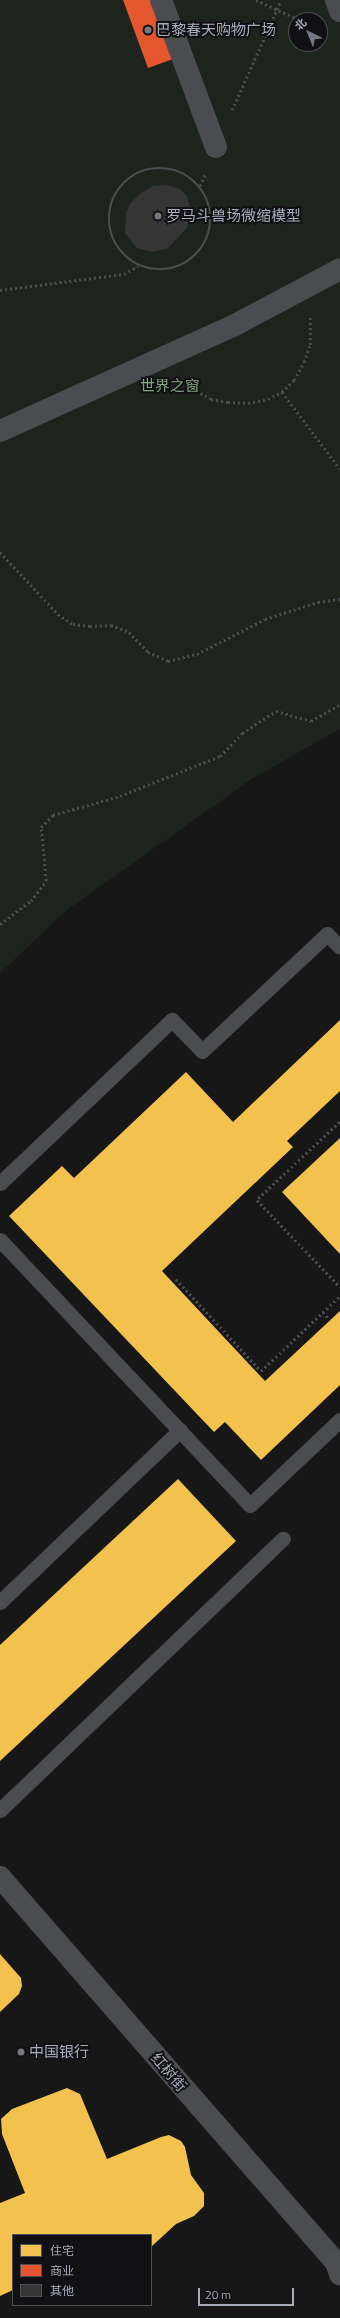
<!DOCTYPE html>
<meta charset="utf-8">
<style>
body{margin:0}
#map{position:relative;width:340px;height:2318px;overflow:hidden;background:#171717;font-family:"Titillium Web","Noto Sans SC",sans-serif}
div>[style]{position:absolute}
.green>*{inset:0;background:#1d241e}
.homes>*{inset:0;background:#f2c14e}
.shops>*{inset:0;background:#e4572e}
.building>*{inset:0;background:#353536}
.path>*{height:2.5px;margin-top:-1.25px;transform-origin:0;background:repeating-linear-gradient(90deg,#4d4e52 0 2px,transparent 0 5px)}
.path>.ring{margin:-1.25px;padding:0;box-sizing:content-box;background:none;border:2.5px solid #4d4e52;border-radius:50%}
.lane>*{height:15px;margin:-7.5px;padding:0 7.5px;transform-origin:7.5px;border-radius:7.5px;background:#4b4c50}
.street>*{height:22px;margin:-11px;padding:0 11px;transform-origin:11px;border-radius:11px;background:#4b4c50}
.primary>*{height:22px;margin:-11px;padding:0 11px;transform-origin:11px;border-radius:11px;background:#4d4f52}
.dots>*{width:11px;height:11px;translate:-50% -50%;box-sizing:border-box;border:2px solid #111113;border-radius:50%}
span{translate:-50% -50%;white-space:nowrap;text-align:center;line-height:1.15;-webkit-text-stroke:4px #111113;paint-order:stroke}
.poi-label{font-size:15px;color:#a8adb9}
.left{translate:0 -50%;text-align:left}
.park-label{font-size:15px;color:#7ea480}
.street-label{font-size:15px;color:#a8adb9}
.legend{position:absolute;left:12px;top:2234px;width:140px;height:72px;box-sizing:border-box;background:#111113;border:1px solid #4d4f55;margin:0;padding:5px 7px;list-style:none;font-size:12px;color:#a8adb9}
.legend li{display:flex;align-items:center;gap:8px;height:20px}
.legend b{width:20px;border:1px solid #4d4f55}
.north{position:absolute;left:288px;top:12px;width:40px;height:40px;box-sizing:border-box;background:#111113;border:1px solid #4d4f55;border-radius:50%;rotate:317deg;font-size:11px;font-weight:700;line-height:16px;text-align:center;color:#a8adb9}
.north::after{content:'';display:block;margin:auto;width:14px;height:18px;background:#757880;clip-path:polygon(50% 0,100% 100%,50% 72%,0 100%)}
.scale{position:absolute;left:198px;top:2288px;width:96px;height:18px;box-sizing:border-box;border:2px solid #a8adb9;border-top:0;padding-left:5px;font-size:12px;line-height:14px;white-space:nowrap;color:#a8adb9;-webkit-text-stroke:3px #111113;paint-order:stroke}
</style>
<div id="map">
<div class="green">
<i style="clip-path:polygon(evenodd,0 0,340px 0,340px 729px,253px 778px,67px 910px,0 973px,0 0,296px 20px,320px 20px,320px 44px,296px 44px,296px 20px)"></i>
</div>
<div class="homes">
<i style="clip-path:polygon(340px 1020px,340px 1091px,287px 1141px,293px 1147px,162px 1271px,265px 1381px,340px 1311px,340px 1385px,261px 1460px,225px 1422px,214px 1432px,9px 1216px,62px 1166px,74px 1178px,186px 1072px,233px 1122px)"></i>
<i style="clip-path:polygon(340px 1138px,340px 1254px,282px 1192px)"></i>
<i style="clip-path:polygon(178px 1479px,236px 1541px,0 1761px,0 1645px)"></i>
<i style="clip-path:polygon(0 1954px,21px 1978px,22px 1986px,19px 1994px,0 2012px)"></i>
<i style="clip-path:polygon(67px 2088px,80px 2094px,107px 2159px,161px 2137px,169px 2135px,181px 2141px,185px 2147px,191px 2175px,204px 2193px,204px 2206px,194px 2216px,176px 2224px,151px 2247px,151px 2235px,13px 2235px,13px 2290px,0 2296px,0 2203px,25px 2193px,2px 2134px,1px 2119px,12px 2109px)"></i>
</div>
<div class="shops">
<i style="clip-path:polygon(123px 0,151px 0,173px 59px,148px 68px)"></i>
</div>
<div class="building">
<i style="clip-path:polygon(167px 185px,180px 189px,187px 196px,191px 211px,187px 228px,168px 248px,152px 252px,137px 248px,125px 233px,126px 213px,130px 204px,142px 192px,153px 186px)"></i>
</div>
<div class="path">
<i style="left:256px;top:0;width:48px;rotate:24.4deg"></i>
<i style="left:232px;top:110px;width:120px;rotate:-66deg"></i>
<i class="ring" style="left:109px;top:168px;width:99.5px;height:99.5px"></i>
<i style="left:200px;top:186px;width:15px;rotate:-67deg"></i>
<i style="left:0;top:290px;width:125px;rotate:-7.4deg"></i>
<i style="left:124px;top:274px;width:16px;rotate:-30deg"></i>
<i style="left:182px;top:379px;width:13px;rotate:42deg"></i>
<i style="left:192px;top:388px;width:22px;rotate:30deg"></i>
<i style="left:211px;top:399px;width:17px;rotate:10deg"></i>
<i style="left:228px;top:402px;width:20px;rotate:3deg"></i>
<i style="left:248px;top:403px;width:20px;rotate:-11deg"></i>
<i style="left:268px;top:399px;width:16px;rotate:-27deg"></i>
<i style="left:282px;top:392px;width:17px;rotate:-45deg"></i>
<i style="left:294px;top:380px;width:21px;rotate:-61deg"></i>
<i style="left:304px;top:362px;width:18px;rotate:-71deg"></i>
<i style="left:310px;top:345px;width:29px;rotate:-90deg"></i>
<i style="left:282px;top:392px;width:96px;rotate:53deg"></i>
<i style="left:0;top:552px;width:85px;rotate:46.9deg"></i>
<i style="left:58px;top:614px;width:18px;rotate:34deg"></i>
<i style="left:73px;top:624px;width:17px;rotate:7deg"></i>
<i style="left:90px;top:626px;width:21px;rotate:-3deg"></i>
<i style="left:111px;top:625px;width:19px;rotate:21deg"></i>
<i style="left:129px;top:632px;width:28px;rotate:46deg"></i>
<i style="left:148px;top:652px;width:22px;rotate:24deg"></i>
<i style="left:168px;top:661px;width:30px;rotate:-14deg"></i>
<i style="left:197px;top:654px;width:76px;rotate:-27.2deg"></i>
<i style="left:265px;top:619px;width:56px;rotate:-17.8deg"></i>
<i style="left:318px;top:602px;width:22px;rotate:-8deg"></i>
<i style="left:0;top:924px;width:39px;rotate:-37deg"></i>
<i style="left:31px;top:901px;width:25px;rotate:-53deg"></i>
<i style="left:46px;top:881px;width:54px;rotate:-95.3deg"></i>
<i style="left:41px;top:827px;width:17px;rotate:-45deg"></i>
<i style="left:53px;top:815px;width:70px;rotate:-15.8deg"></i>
<i style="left:120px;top:796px;width:108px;rotate:-21.8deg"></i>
<i style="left:220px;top:756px;width:32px;rotate:-46deg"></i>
<i style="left:242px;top:733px;width:40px;rotate:-32.9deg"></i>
<i style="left:276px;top:711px;width:36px;rotate:16deg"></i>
<i style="left:311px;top:721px;width:34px;rotate:-30deg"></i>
<i style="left:340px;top:1122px;width:114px;rotate:136.8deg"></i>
<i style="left:257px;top:1200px;width:120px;rotate:46.3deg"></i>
<i style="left:176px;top:1279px;width:125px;rotate:47.3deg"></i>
<i style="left:261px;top:1371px;width:109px;rotate:-43.5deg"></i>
<i style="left:323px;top:1312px;width:11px;rotate:49deg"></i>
</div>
<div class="lane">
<i style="left:0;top:1183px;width:237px;rotate:-43.5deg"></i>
<i style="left:172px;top:1020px;width:43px;rotate:45.9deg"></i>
<i style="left:202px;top:1051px;width:171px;rotate:-43.1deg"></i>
<i style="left:327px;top:934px;width:18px;rotate:45deg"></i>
<i style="left:0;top:1240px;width:364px;rotate:46.7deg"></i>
<i style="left:250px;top:1505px;width:124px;rotate:-43.4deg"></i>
<i style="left:0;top:1602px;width:249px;rotate:-43.7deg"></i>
<i style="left:0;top:1810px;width:392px;rotate:-43.8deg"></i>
</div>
<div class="street">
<i style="left:161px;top:0;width:157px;rotate:69.5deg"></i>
<i style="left:336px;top:0;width:12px;rotate:70deg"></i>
<i style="left:0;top:431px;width:256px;rotate:-24.3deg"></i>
<i style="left:233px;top:326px;width:121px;rotate:-28deg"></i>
<i style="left:0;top:1877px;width:517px;rotate:48.92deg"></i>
</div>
<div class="primary">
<i style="left:336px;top:2262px;width:13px;rotate:72deg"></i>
</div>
<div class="dots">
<i style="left:148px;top:30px;background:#757880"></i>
<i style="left:158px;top:216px;background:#757880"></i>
<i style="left:21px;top:2052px;background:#757880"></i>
</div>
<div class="poi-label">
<span class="left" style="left:156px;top:30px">巴黎春天购物广场</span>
<span class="left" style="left:166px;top:216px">罗马斗兽场微缩模型</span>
<span class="left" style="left:29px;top:2052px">中国银行</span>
</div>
<div class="park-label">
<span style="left:170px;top:386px">世界之窗</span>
</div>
<div class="street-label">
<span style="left:169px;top:2072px;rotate:49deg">红树街</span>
</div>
<ul class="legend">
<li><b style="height:11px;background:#f2c14e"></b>住宅</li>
<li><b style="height:11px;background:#e4572e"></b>商业</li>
<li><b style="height:11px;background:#353536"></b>其他</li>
</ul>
<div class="north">北</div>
<div class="scale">20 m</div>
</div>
